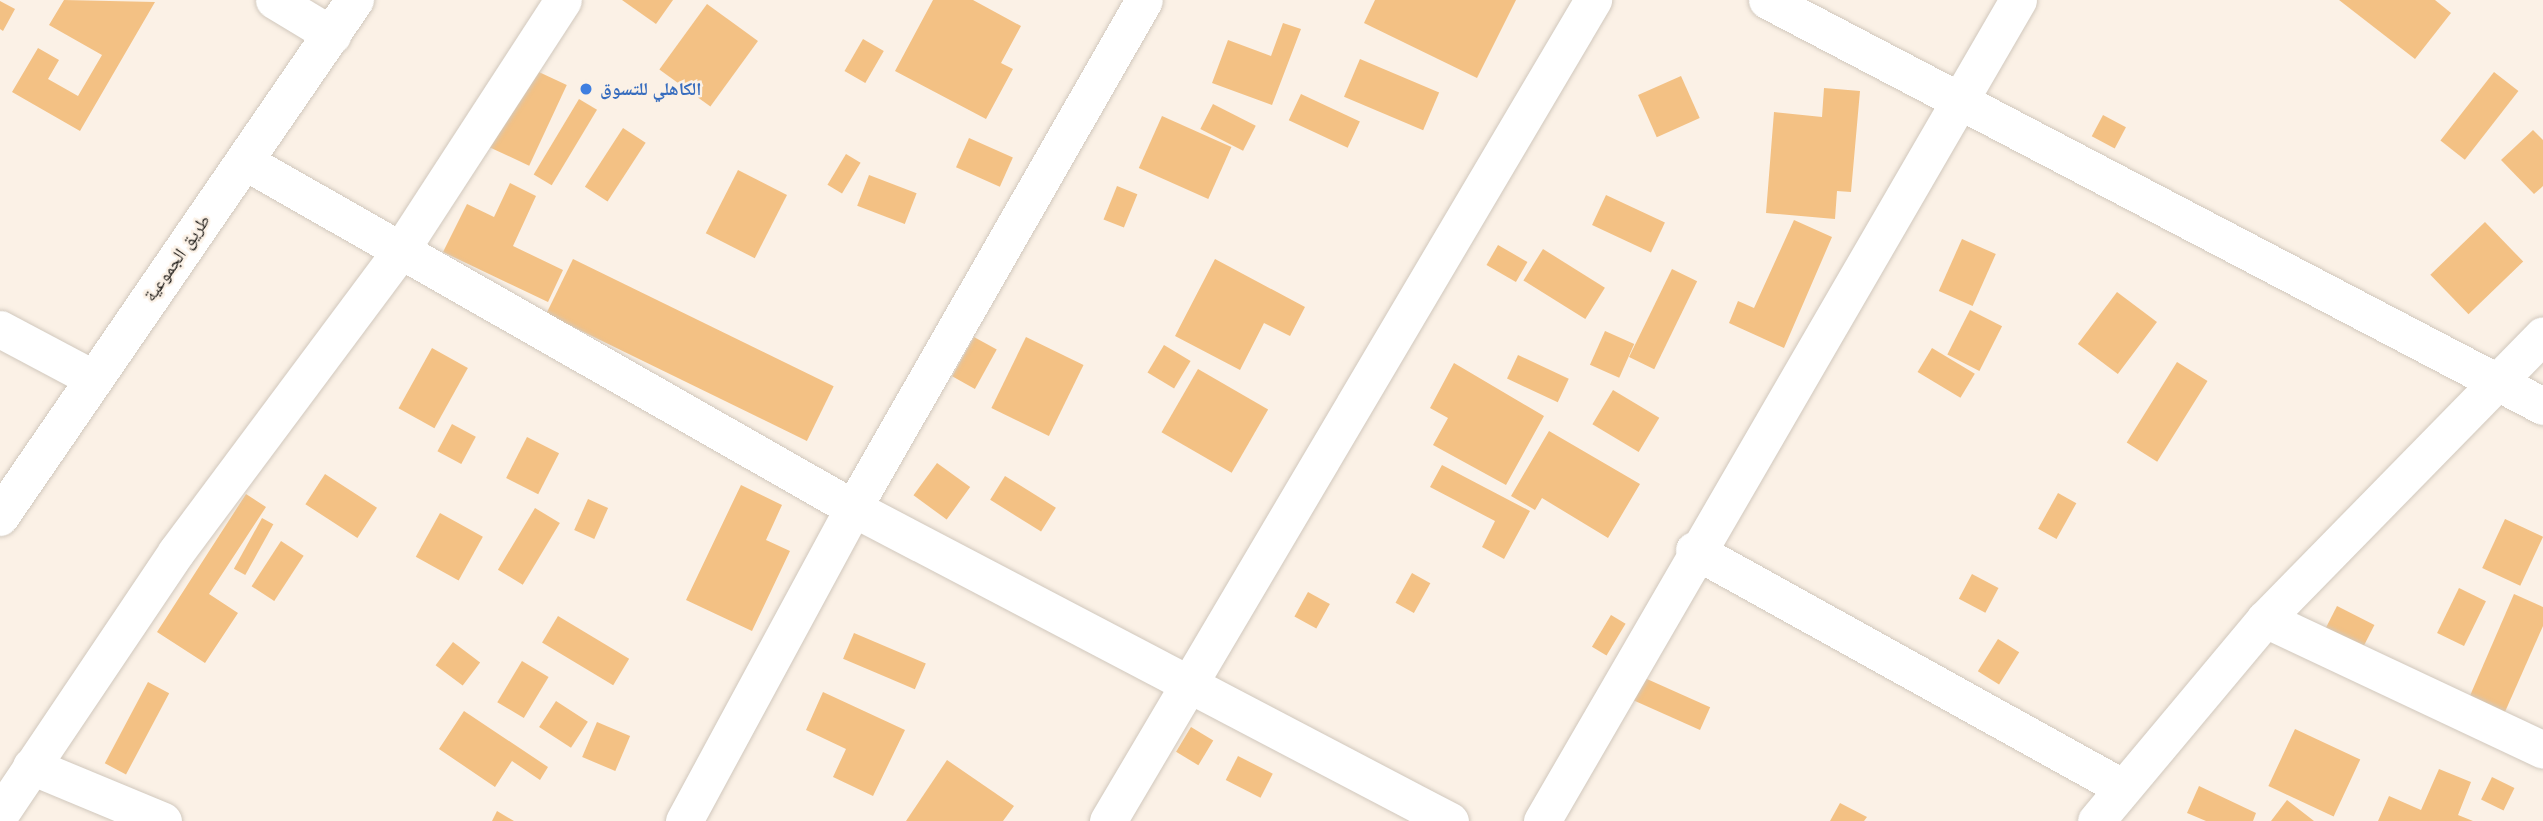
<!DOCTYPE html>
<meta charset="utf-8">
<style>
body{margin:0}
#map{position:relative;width:2543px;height:821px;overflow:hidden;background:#fbf1e6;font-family:"Varela Round","Noto Naskh Arabic",sans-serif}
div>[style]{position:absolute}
.building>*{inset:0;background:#f3c184;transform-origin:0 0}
.roads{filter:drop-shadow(0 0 2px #d1c8bd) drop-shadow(0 0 2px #d1c8bd)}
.minor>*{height:37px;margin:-18.5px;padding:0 18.5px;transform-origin:18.5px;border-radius:18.5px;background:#fff}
.secondary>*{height:38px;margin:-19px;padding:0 19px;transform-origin:19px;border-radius:19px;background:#fff}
.dots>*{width:19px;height:19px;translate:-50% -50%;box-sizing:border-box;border:4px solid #fbf1e6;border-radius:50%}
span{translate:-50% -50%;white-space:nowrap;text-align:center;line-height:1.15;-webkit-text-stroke:5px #fbf1e6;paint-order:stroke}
.shop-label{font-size:18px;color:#366cbe;font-weight:700}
.left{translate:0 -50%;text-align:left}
.street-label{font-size:18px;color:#1e1b17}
</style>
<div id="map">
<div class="building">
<i style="clip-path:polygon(64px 0,155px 2px,80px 131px,12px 92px,38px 48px,59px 60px,48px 79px,78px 96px,102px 55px,49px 25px)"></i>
<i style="clip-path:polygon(622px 0,673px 0,656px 24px)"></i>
<i style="clip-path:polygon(933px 0,973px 0,1021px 26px,1001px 63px,1013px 69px,986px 119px,895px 71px)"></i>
<i style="clip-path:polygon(1375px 0,1516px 0,1477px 78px,1364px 23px)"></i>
<i style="clip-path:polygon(2339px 0,2435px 0,2451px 13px,2415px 59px)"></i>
<i style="clip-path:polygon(0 1px,15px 9px,3px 31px,0 29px)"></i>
<i style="left:707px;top:4px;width:63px;height:81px;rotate:36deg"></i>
<i style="clip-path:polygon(1283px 23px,1301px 29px,1272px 105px,1212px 83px,1228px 40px,1271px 56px)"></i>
<i style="left:863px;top:39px;width:24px;height:37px;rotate:30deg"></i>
<i style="left:1360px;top:59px;width:86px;height:41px;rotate:23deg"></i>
<i style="left:526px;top:66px;width:45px;height:89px;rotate:25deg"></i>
<i style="left:2494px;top:72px;width:31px;height:87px;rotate:38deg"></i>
<i style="left:1681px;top:76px;width:46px;height:47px;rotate:66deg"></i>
<i style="clip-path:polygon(1824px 88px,1860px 91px,1851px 192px,1837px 191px,1835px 219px,1766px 213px,1774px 112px,1822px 117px)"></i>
<i style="left:1301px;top:94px;width:65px;height:29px;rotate:25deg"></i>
<i style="left:579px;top:99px;width:21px;height:88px;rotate:31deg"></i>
<i style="left:1213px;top:104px;width:48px;height:28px;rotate:27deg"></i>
<i style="left:2103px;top:115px;width:26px;height:24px;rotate:28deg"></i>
<i style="left:1162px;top:116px;width:76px;height:57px;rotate:24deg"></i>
<i style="left:623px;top:128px;width:27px;height:70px;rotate:33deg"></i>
<i style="clip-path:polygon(2533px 130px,2543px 140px,2543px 186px,2534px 194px,2501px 160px)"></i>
<i style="left:969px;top:138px;width:48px;height:32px;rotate:24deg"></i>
<i style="left:846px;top:154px;width:17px;height:36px;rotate:31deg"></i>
<i style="left:738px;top:170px;width:55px;height:71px;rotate:27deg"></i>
<i style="left:869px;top:175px;width:51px;height:33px;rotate:21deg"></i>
<i style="clip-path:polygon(510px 183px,536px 196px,513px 246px,563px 270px,548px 302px,443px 252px,467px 204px,494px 217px)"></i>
<i style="left:1117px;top:186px;width:22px;height:36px;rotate:22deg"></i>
<i style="left:1606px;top:195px;width:65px;height:33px;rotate:25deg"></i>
<i style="clip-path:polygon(1794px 220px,1832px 237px,1784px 348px,1729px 323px,1738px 301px,1754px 308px)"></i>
<i style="left:2485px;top:222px;width:55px;height:76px;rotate:46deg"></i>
<i style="left:1962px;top:239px;width:37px;height:57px;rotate:24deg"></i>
<i style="left:1498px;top:245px;width:34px;height:23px;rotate:30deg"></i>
<i style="left:1543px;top:249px;width:73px;height:37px;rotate:32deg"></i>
<i style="left:573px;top:259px;width:290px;height:61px;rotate:26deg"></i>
<i style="clip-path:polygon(1215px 259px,1305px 307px,1290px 336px,1264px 323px,1240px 370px,1175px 336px)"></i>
<i style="left:1672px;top:269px;width:28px;height:98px;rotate:26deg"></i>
<i style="left:2117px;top:292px;width:50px;height:65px;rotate:37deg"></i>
<i style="left:1970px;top:310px;width:36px;height:50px;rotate:27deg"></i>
<i style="left:1605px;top:331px;width:32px;height:37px;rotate:24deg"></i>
<i style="left:974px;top:337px;width:26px;height:45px;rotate:29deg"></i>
<i style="left:1026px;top:337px;width:64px;height:79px;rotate:26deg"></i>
<i style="left:1164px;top:345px;width:31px;height:32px;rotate:31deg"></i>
<i style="left:432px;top:348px;width:41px;height:69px;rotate:29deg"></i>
<i style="left:1932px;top:348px;width:50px;height:28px;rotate:31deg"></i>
<i style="left:1518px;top:355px;width:56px;height:26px;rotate:25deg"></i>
<i style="left:2177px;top:362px;width:36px;height:95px;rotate:32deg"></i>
<i style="clip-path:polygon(1454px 363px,1544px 416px,1506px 485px,1433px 445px,1448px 418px,1430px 408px)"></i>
<i style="left:1198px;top:369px;width:81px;height:73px;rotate:30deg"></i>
<i style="left:1613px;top:390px;width:54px;height:40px;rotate:31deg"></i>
<i style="left:452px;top:424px;width:27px;height:31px;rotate:28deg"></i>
<i style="clip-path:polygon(1549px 431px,1640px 484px,1608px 538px,1542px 498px,1535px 510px,1511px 496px)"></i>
<i style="left:527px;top:437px;width:36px;height:46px;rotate:27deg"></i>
<i style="left:937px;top:463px;width:41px;height:40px;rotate:36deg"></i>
<i style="clip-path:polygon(1442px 465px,1530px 511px,1504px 559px,1482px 547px,1495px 521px,1430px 487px)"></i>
<i style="left:325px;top:474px;width:62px;height:36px;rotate:33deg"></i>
<i style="left:1005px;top:476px;width:60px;height:28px;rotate:32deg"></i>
<i style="clip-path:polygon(741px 485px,782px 505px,766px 540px,790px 551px,752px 631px,686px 600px)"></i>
<i style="left:2058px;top:493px;width:21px;height:41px;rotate:29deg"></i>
<i style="clip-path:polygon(246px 494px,266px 507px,209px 594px,238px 613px,205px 663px,157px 632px)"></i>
<i style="left:588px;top:499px;width:22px;height:34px;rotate:24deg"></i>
<i style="left:535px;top:508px;width:29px;height:72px;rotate:31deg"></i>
<i style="left:440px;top:513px;width:49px;height:50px;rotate:29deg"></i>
<i style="left:262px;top:518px;width:13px;height:58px;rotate:29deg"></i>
<i style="left:2505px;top:519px;width:42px;height:54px;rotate:25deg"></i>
<i style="left:281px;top:541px;width:27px;height:54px;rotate:33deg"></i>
<i style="left:1412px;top:573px;width:21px;height:34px;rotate:29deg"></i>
<i style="left:1972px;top:574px;width:30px;height:28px;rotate:28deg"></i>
<i style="left:2459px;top:588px;width:30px;height:50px;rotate:26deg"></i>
<i style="left:1308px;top:592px;width:25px;height:28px;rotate:29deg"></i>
<i style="clip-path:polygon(2514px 594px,2543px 607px,2543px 626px,2504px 714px,2469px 698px)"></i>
<i style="left:2337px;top:606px;width:42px;height:34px;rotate:27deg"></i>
<i style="left:1611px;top:615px;width:17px;height:37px;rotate:31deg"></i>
<i style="left:558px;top:616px;width:83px;height:31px;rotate:31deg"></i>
<i style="left:854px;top:633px;width:78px;height:28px;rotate:23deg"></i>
<i style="left:1998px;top:639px;width:25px;height:38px;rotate:32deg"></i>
<i style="left:453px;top:642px;width:34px;height:29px;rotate:37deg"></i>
<i style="left:522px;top:661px;width:31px;height:48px;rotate:31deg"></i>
<i style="left:1638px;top:675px;width:79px;height:25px;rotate:24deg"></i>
<i style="left:148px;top:682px;width:24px;height:92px;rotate:28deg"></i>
<i style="clip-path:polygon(823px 692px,905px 730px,873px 796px,833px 777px,846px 749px,806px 730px)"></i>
<i style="left:556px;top:701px;width:38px;height:31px;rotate:33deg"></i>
<i style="clip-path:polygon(464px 711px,548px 767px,540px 780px,512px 761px,495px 787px,439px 749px)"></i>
<i style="left:597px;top:722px;width:36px;height:38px;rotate:23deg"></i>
<i style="left:1191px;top:727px;width:26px;height:29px;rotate:31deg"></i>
<i style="left:2295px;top:729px;width:72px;height:63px;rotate:25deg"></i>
<i style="left:1238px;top:756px;width:39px;height:27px;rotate:27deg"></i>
<i style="clip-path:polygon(947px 760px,1014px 806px,1003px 821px,906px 821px)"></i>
<i style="clip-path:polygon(2439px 769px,2471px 782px,2458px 815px,2473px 821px,2378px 821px,2389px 796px,2421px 810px)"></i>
<i style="left:2492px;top:777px;width:25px;height:25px;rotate:26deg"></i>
<i style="clip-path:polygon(2199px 786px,2256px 813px,2253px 821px,2206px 821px,2187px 813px)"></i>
<i style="clip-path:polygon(2287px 800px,2314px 821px,2271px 821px)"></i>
<i style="clip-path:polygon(1840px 803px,1867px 817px,1864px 821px,1830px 821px)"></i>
<i style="clip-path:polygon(497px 811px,514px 821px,492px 821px)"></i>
</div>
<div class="roads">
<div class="minor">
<i style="left:274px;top:0;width:68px;rotate:31.1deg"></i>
<i style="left:1767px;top:0;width:876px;rotate:27.62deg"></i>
<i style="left:244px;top:161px;width:701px;rotate:29.67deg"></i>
<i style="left:853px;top:508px;width:674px;rotate:27.67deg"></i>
<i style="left:0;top:329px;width:106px;rotate:28deg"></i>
<i style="left:1694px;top:550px;width:489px;rotate:29deg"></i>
<i style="left:2265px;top:619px;width:307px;rotate:25.2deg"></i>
<i style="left:31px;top:766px;width:143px;rotate:22.6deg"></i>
<i style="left:0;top:814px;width:316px;rotate:-56.1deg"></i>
<i style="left:176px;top:552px;width:375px;rotate:-53.3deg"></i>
<i style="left:400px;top:251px;width:299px;rotate:-57deg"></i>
<i style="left:684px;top:821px;width:356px;rotate:-61.6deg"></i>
<i style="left:853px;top:508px;width:585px;rotate:-60.19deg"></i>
<i style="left:1108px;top:821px;width:954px;rotate:-59.43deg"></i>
<i style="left:1542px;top:821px;width:949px;rotate:-59.9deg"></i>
<i style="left:2096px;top:821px;width:263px;rotate:-50.1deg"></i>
<i style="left:2265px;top:619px;width:397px;rotate:-45.6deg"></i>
</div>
<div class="secondary">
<i style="left:0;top:517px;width:627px;rotate:-55.52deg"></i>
</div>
</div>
<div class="dots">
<i style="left:586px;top:89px;background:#3f7fe0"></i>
</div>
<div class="shop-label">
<span class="left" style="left:600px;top:89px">الكاهلي للتسوق</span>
</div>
<div class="street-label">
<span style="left:177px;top:258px;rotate:-55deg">طريق الجموعية</span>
</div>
</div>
